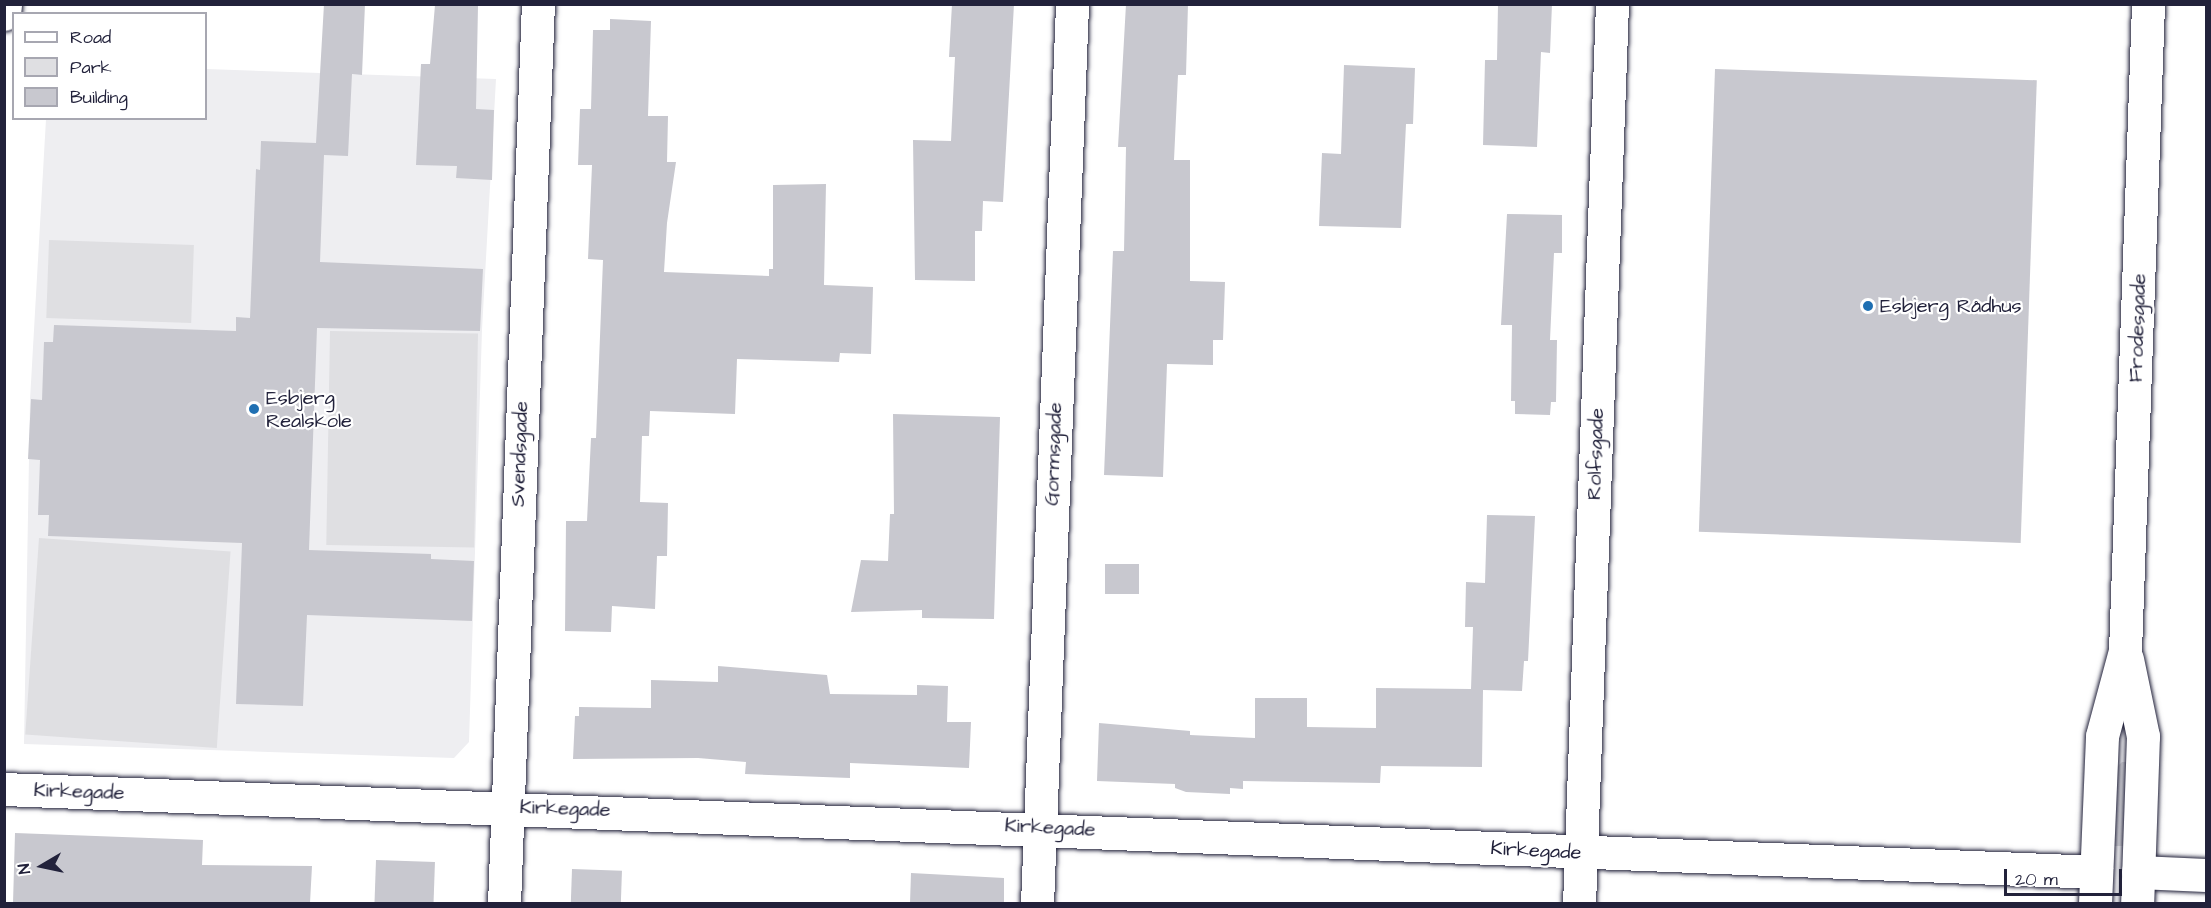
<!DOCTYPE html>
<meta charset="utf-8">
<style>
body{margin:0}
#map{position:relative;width:2211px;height:908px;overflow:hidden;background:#fff;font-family:"Architects Daughter",sans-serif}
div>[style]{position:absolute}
.built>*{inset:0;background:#eeeef1}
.green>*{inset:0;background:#dfdfe2;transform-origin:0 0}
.building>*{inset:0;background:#c8c8cf;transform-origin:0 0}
.roads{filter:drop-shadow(0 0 2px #22223b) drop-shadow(0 0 2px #22223b)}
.minor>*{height:33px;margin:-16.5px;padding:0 16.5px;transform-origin:16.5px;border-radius:16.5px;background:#fff}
.secondary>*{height:33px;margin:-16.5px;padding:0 16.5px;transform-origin:16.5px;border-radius:16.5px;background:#fff}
.dots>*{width:16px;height:16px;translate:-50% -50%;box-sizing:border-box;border:3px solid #fff;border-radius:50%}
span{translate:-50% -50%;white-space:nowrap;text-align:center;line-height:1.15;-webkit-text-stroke:4.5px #fff;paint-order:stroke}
.poi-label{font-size:20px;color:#22223b}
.left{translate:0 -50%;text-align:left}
.street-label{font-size:20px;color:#22223b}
.frame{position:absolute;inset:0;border:6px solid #22223b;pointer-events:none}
.legend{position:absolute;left:12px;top:12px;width:195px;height:108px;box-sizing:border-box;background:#fff;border:2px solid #a7a7b1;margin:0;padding:8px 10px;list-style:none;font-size:18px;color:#22223b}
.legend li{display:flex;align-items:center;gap:12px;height:30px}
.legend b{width:30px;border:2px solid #a7a7b1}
.north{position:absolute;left:12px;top:836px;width:60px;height:60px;-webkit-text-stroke:4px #fff;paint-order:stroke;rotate:261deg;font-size:16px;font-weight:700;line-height:24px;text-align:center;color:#22223b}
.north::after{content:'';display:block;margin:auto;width:21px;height:27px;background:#22223b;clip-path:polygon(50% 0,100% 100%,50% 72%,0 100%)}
.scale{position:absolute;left:2004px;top:869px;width:118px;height:27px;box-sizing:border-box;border:3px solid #22223b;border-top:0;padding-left:8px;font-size:18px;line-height:21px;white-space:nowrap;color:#22223b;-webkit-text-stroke:4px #fff;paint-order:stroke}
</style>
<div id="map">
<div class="built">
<i style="clip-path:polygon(206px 69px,496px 79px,482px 330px,469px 742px,454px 758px,24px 744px,30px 400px,46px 119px,206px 118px)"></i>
</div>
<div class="green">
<i style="left:49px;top:240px;width:145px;height:78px;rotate:2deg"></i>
<i style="left:330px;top:331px;width:148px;height:214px;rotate:1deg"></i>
<i style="left:39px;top:538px;width:192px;height:197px;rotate:4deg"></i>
<i style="clip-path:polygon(2122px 762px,2129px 762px,2131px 846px,2112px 846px,2115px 769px)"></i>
</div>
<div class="building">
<i style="clip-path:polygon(324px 4px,365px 4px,362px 75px,352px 74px,348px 156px,324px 155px,320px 262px,483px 269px,480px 331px,317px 328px,309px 550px,431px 554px,431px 559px,474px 561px,472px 621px,307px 615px,303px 706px,236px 704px,242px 543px,48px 536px,49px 515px,38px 515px,40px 460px,28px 459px,31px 399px,42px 400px,44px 342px,53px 342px,54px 325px,236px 331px,236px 317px,250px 318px,256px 169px,260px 170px,261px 141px,316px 143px)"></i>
<i style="clip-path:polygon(952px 4px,1014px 4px,1003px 202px,983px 201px,982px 231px,975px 231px,975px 281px,915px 280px,913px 140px,951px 141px,955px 57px,949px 57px)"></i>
<i style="clip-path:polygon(1126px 4px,1188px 4px,1186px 75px,1178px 75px,1174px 160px,1190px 160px,1190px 281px,1225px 282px,1223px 340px,1213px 340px,1213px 365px,1167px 364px,1163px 477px,1104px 475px,1113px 251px,1124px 251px,1126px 147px,1118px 147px)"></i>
<i style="clip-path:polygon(1498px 4px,1552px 4px,1550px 53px,1541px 52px,1537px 147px,1483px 145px,1485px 60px,1497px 60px)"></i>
<i style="clip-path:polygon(435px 5px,478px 6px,476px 109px,494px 110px,492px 180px,456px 178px,457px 166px,416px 165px,421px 64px,430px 64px)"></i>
<i style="clip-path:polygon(610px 19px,651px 21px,648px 116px,668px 116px,667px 162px,676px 162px,667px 223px,664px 272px,769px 276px,769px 269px,773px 269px,773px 185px,826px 184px,824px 285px,873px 287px,871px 354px,840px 353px,839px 362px,737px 359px,735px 414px,650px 411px,649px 436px,642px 436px,640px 502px,668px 503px,667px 556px,657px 556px,655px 609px,612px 606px,611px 632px,565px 631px,566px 521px,587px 521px,591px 438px,596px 438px,603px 260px,588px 259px,592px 165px,578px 165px,580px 109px,591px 109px,593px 30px,610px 30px)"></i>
<i style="clip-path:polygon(1344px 65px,1415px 68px,1413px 124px,1406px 124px,1401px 228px,1319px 226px,1322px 153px,1341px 154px)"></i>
<i style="left:1715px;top:69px;width:322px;height:463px;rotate:2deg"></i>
<i style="clip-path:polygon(1507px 214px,1562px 215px,1562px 253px,1554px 253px,1550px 340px,1557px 340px,1556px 402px,1551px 402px,1550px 415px,1515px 414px,1515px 401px,1511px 401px,1512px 325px,1501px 325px)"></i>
<i style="clip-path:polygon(893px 414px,1000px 417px,994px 619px,922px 618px,922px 610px,851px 612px,861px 560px,888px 561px,890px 514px,894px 514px)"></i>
<i style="clip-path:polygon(1487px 515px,1535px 516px,1528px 661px,1524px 661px,1522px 691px,1483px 690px,1482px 767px,1381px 766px,1380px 783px,1243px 781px,1243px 789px,1230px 788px,1230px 794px,1186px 792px,1175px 788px,1175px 784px,1097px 781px,1099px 723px,1190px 731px,1190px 735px,1255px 738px,1255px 698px,1307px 698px,1307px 727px,1376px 728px,1376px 688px,1471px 689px,1473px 627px,1465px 627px,1466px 582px,1485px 583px)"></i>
<i style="left:1105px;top:564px;width:34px;height:30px"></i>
<i style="clip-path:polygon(718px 666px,827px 675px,830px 694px,917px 695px,917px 685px,948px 686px,947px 722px,971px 722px,969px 768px,850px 763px,850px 778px,745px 774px,746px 762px,698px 758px,573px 759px,575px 716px,579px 716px,579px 707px,651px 708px,651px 680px,718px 682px)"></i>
<i style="clip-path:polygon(15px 833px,203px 840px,202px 865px,312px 866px,310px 903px,13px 903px)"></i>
<i style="left:376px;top:860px;width:59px;height:43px;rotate:2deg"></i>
<i style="left:572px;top:869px;width:50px;height:34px;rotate:2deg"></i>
<i style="clip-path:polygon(911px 873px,1004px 878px,1004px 903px,910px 903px)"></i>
</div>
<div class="roads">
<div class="minor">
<i style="left:4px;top:14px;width:10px;rotate:-84deg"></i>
<i style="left:4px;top:789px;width:2094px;rotate:2.27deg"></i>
<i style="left:2138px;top:872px;width:68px;rotate:2.5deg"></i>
<i style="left:504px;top:904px;width:901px;rotate:-87.84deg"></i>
<i style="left:1037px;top:904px;width:901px;rotate:-87.77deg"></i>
<i style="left:1579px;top:904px;width:901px;rotate:-87.9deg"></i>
</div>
<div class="secondary">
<i style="left:2127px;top:659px;width:79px;rotate:78.3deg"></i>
<i style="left:2143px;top:736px;width:168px;rotate:92deg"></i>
<i style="left:2095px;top:904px;width:168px;rotate:-87.6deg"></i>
<i style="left:2102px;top:736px;width:88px;rotate:-74.9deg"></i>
<i style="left:2125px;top:651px;width:647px;rotate:-87.96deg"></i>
</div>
</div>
<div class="dots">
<i style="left:1868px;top:306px;background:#1f6fb2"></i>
<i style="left:254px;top:409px;background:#1f6fb2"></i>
</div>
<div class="poi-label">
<span class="left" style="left:1880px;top:306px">Esbjerg Rådhus</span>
<span class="left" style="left:266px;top:410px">Esbjerg<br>Realskole</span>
</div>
<div class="street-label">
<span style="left:2138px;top:328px;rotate:-88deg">Frodesgade</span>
<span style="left:520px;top:454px;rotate:-88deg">Svendsgade</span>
<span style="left:1054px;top:454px;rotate:-88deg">Gormsgade</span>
<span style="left:1596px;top:454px;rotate:-88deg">Rolfsgade</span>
<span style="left:79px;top:792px;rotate:2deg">Kirkegade</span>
<span style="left:565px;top:809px;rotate:2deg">Kirkegade</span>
<span style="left:1050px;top:828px;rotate:3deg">Kirkegade</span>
<span style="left:1536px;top:851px;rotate:3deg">Kirkegade</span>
</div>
<div class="frame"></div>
<ul class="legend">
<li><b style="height:8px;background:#fff"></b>Road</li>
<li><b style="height:16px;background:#dfdfe2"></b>Park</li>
<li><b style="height:16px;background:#c8c8cf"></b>Building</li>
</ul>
<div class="north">N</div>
<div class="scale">20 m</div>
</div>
